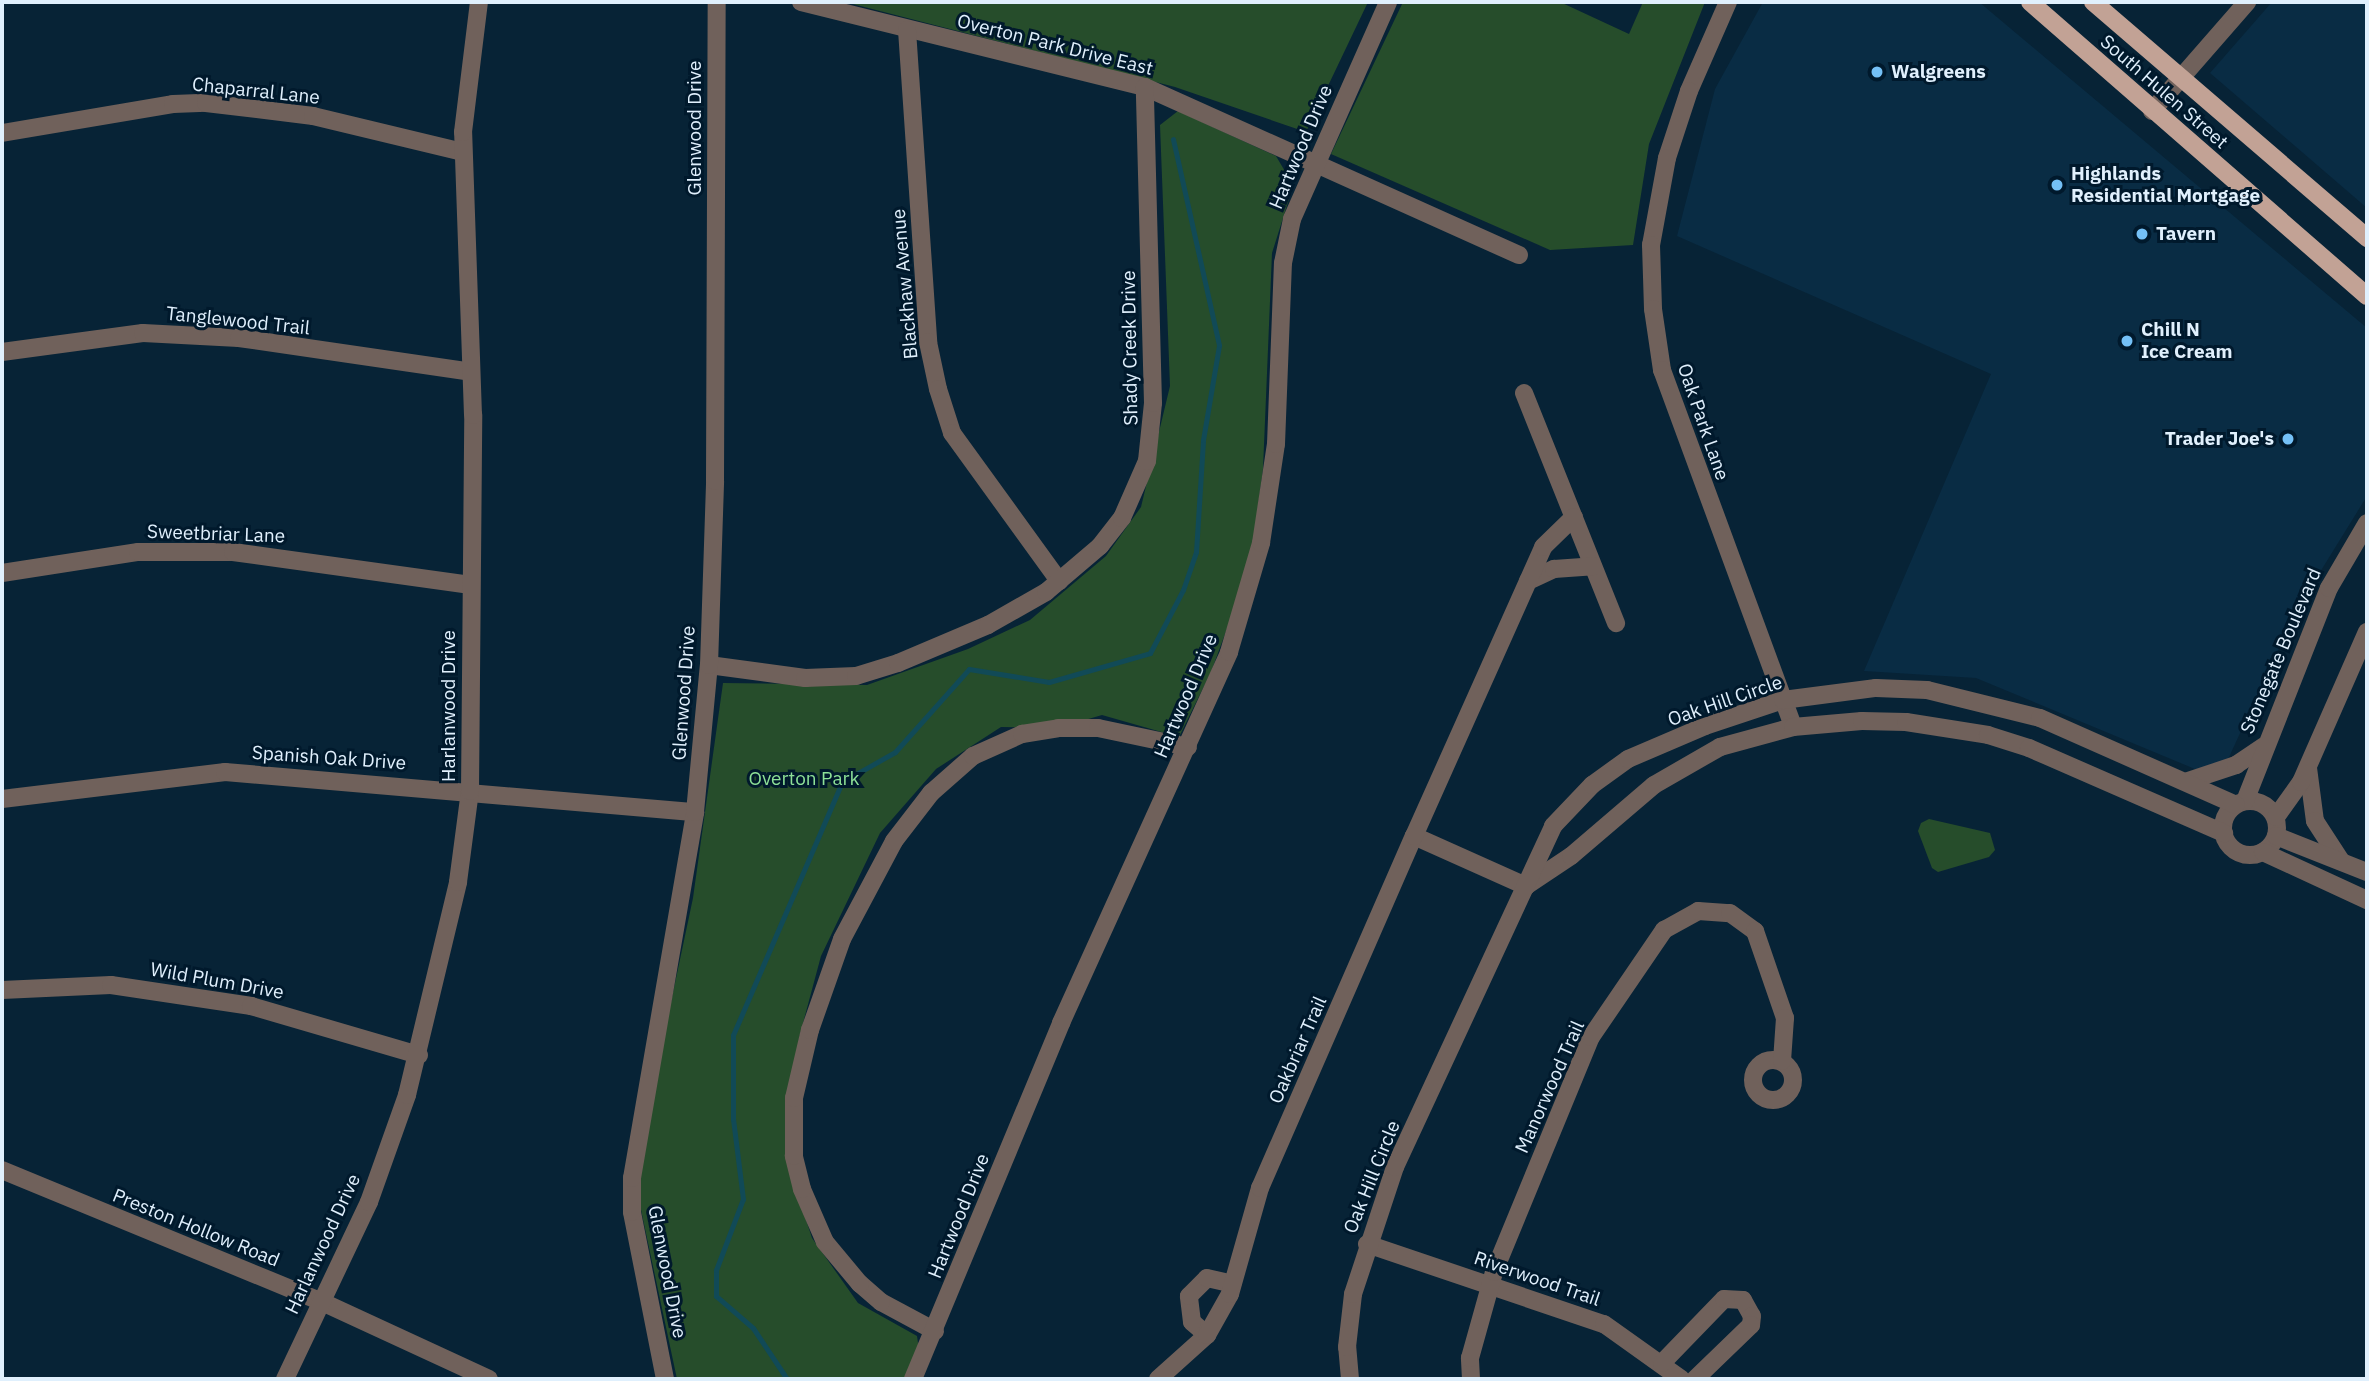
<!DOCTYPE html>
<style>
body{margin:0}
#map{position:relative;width:2369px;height:1381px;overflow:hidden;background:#072336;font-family:"IBM Plex Sans",sans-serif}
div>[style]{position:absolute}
.built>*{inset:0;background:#092c44}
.green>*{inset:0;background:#264d2b}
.stream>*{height:5px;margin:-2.5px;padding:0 2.5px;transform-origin:2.5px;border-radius:2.5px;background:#114a57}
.minor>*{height:18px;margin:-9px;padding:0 9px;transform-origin:9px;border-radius:9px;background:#70615b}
.minor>.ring{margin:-9px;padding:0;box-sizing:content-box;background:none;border:18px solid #70615b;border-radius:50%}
.major>*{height:18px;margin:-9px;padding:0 9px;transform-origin:9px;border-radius:9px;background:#c2a295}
.dots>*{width:19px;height:19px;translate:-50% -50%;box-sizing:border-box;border:4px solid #00192c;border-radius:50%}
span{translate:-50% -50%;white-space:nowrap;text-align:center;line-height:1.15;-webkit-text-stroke:6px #00192c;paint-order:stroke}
.street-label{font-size:19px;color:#e0f0fd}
.poi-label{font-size:19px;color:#e0f0fd;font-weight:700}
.left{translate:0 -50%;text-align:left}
.right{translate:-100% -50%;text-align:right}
.park-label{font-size:19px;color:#8de097}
.frame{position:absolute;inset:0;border:4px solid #e0f0fd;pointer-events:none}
</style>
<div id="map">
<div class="built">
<i style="clip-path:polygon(1763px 2px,1979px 2px,2367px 328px,2367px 496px,2296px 611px,2219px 779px,1976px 678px,1864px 671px,1991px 374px,1677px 236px,1715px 89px)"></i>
<i style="clip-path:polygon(2272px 2px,2367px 2px,2367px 208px,2210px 73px)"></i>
</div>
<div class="green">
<i style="clip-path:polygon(845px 2px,1368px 2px,1306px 132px,1175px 87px)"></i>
<i style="clip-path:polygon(1403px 2px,1560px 2px,1629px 34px,1643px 2px,1705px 2px,1649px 144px,1633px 245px,1550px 250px,1331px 154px)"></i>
<i style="clip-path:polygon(1178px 111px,1276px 156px,1286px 173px,1289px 199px,1272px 253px,1263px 469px,1254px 536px,1240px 593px,1211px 672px,1179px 737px,1102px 715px,1058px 728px,1001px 727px,936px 769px,880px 833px,821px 956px,799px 1038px,790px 1171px,812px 1238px,858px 1303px,917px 1336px,919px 1350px,906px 1379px,677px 1379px,634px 1177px,693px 898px,723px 683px,867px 685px,968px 649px,1030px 620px,1106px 556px,1141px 507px,1170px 386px,1160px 125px)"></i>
<i style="clip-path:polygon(1929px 819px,1990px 833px,1995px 850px,1989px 857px,1938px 872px,1932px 868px,1918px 831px,1921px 823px)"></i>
</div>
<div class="stream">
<i style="left:787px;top:1379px;width:61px;rotate:-123.7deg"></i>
<i style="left:753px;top:1328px;width:49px;rotate:-139.1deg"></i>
<i style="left:716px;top:1296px;width:26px;rotate:-90deg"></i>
<i style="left:716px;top:1270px;width:76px;rotate:-69.2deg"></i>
<i style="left:743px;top:1199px;width:81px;rotate:-97.1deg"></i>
<i style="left:733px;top:1119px;width:84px;rotate:-90deg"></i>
<i style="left:733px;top:1035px;width:275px;rotate:-66.7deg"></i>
<i style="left:842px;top:782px;width:61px;rotate:-29.5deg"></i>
<i style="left:895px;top:752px;width:111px;rotate:-48.3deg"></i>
<i style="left:969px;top:669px;width:81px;rotate:9.2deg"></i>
<i style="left:1049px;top:682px;width:105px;rotate:-16deg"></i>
<i style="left:1150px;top:653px;width:71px;rotate:-62.4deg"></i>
<i style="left:1183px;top:590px;width:40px;rotate:-71.1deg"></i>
<i style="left:1196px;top:552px;width:112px;rotate:-86.4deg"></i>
<i style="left:1203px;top:440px;width:96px;rotate:-80.4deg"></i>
<i style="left:1219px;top:345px;width:211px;rotate:-102.6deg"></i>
</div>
<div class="minor">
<i style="left:801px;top:2px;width:354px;rotate:13.9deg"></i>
<i style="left:1145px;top:87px;width:410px;rotate:24.2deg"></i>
<i style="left:1728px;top:2px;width:97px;rotate:113.7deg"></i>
<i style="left:1689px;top:91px;width:71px;rotate:108.2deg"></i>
<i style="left:1667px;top:158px;width:88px;rotate:100.4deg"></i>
<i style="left:1651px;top:245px;width:64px;rotate:88.2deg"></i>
<i style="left:1653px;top:309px;width:62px;rotate:81.6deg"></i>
<i style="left:1662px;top:370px;width:380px;rotate:69.8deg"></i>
<i style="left:907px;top:30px;width:313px;rotate:86.1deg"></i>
<i style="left:928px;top:342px;width:48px;rotate:78deg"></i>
<i style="left:938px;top:389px;width:46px;rotate:72.3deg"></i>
<i style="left:952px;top:433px;width:183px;rotate:54.1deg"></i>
<i style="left:2152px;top:111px;width:145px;rotate:-48.9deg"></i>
<i style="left:2px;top:133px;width:173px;rotate:-9.6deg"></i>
<i style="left:173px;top:104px;width:33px;rotate:-2deg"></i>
<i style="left:206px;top:103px;width:108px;rotate:6.9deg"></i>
<i style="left:313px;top:116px;width:154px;rotate:13.5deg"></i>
<i style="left:2px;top:352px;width:142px;rotate:-7.7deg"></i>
<i style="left:143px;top:333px;width:96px;rotate:3deg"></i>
<i style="left:239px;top:338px;width:234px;rotate:8.3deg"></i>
<i style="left:1524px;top:393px;width:248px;rotate:68.2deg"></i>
<i style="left:2px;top:573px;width:138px;rotate:-8.8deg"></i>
<i style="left:138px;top:552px;width:95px"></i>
<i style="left:233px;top:552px;width:240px;rotate:7.9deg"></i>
<i style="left:1528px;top:581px;width:29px;rotate:-25deg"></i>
<i style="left:1554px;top:569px;width:39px;rotate:-4deg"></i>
<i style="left:709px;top:665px;width:97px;rotate:7.7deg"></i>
<i style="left:805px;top:678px;width:51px;rotate:-2.2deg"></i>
<i style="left:856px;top:676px;width:44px;rotate:-17.2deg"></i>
<i style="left:898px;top:663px;width:98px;rotate:-22.9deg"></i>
<i style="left:988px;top:625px;width:67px;rotate:-29.6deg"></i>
<i style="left:1046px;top:592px;width:71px;rotate:-40.4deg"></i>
<i style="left:1100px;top:546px;width:36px;rotate:-52deg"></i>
<i style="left:1122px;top:518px;width:62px;rotate:-66.3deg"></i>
<i style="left:1147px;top:461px;width:58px;rotate:-84.1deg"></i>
<i style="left:1153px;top:403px;width:316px;rotate:-91.5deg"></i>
<i style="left:2308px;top:768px;width:53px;rotate:82.5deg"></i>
<i style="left:2315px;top:821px;width:48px;rotate:57deg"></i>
<i style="left:2188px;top:781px;width:51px;rotate:-18.4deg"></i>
<i style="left:2236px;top:765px;width:34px;rotate:-34deg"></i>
<i style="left:2px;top:799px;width:225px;rotate:-6.9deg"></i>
<i style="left:225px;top:772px;width:472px;rotate:4.9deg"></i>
<i class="ring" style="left:2223px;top:801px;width:36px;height:36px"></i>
<i style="left:2245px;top:801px;width:229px;rotate:-68.5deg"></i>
<i style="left:2329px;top:588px;width:75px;rotate:-59.7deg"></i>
<i style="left:2276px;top:817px;width:43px;rotate:-54.5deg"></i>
<i style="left:2301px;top:782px;width:164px;rotate:-66.3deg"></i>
<i style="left:1414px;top:836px;width:123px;rotate:24.1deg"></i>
<i style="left:2276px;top:836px;width:98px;rotate:21.6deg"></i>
<i style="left:2263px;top:852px;width:115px;rotate:24.8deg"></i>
<i style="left:1526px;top:886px;width:54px;rotate:-33.7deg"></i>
<i style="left:1571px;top:856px;width:109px;rotate:-40.5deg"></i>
<i style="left:1654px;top:785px;width:76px;rotate:-29.9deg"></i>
<i style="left:1720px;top:747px;width:76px;rotate:-15.3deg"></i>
<i style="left:1793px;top:727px;width:69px;rotate:-5deg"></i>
<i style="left:1862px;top:721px;width:44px;rotate:1.3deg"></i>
<i style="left:1906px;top:722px;width:83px;rotate:9deg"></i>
<i style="left:1988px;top:735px;width:43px;rotate:17.6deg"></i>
<i style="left:2029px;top:748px;width:213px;rotate:23.6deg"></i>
<i style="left:2px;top:990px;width:109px;rotate:-2.6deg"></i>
<i style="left:111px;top:985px;width:142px;rotate:8.5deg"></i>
<i style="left:251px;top:1006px;width:175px;rotate:16.3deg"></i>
<i class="ring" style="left:1753px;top:1060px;width:22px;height:22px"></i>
<i style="left:2px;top:1170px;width:344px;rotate:22.4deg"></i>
<i style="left:320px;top:1301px;width:186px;rotate:24.8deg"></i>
<i style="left:1367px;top:1244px;width:250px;rotate:18.7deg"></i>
<i style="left:1604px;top:1324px;width:95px;rotate:35.5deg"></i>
<i style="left:935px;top:1331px;width:61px;rotate:-151.8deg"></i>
<i style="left:881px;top:1302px;width:28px;rotate:-139deg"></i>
<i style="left:860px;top:1284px;width:55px;rotate:-129.8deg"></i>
<i style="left:825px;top:1242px;width:58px;rotate:-113.5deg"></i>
<i style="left:802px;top:1189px;width:34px;rotate:-104deg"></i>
<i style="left:794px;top:1156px;width:58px;rotate:-90deg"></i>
<i style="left:794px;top:1098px;width:70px;rotate:-76.8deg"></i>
<i style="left:810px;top:1030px;width:96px;rotate:-70.6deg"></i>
<i style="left:842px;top:939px;width:111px;rotate:-62deg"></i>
<i style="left:894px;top:841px;width:61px;rotate:-52.4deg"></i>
<i style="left:931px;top:793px;width:56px;rotate:-41.4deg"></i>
<i style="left:973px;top:756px;width:54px;rotate:-24.2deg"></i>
<i style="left:1022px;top:734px;width:36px;rotate:-9deg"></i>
<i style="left:1058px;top:728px;width:40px"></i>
<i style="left:1098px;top:728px;width:92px;rotate:11.9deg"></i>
<i style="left:1207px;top:1335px;width:20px;rotate:-139deg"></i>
<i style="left:1192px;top:1322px;width:26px;rotate:-97deg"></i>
<i style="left:1189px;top:1296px;width:25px;rotate:-45deg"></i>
<i style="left:1207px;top:1278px;width:26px;rotate:13deg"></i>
<i style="left:1662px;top:1363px;width:89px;rotate:-45.9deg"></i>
<i style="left:1724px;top:1299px;width:19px;rotate:3deg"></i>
<i style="left:1743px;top:1300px;width:18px;rotate:61deg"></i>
<i style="left:1752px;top:1316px;width:9px;rotate:96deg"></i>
<i style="left:1751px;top:1325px;width:78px;rotate:136deg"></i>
<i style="left:285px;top:1379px;width:196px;rotate:-64.6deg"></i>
<i style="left:369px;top:1202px;width:114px;rotate:-70.4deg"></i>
<i style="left:407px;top:1095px;width:219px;rotate:-76.5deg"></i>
<i style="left:458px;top:882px;width:92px;rotate:-82.5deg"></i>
<i style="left:470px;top:791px;width:376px;rotate:-89.5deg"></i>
<i style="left:473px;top:415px;width:283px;rotate:-92deg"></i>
<i style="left:463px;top:132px;width:131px;rotate:-83deg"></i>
<i style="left:665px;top:1379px;width:170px;rotate:-101.2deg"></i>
<i style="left:632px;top:1212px;width:34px;rotate:-90deg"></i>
<i style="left:632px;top:1178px;width:371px;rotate:-80.2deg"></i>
<i style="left:695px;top:812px;width:148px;rotate:-84.6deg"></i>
<i style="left:709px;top:665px;width:184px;rotate:-88.1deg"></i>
<i style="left:715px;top:481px;width:479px;rotate:-89.8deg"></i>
<i style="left:913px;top:1379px;width:386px;rotate:-67.4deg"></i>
<i style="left:1061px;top:1023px;width:407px;rotate:-65.6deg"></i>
<i style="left:1229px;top:652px;width:114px;rotate:-73.6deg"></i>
<i style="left:1261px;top:543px;width:100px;rotate:-81.4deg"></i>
<i style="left:1276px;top:444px;width:181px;rotate:-87.8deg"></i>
<i style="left:1283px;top:263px;width:45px;rotate:-78.4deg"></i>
<i style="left:1292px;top:219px;width:237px;rotate:-66.1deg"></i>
<i style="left:1158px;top:1379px;width:66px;rotate:-41.9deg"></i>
<i style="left:1207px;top:1335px;width:47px;rotate:-60.7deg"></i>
<i style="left:1230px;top:1294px;width:110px;rotate:-74.2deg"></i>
<i style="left:1260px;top:1188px;width:384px;rotate:-66.4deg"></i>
<i style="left:1414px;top:836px;width:316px;rotate:-65.9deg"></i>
<i style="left:1543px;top:547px;width:43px;rotate:-44.1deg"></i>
<i style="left:1350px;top:1379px;width:32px;rotate:-95deg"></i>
<i style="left:1347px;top:1347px;width:53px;rotate:-83.5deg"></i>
<i style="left:1353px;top:1294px;width:134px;rotate:-71.7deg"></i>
<i style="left:1395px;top:1167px;width:376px;rotate:-65.1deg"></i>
<i style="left:1553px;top:826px;width:57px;rotate:-46.4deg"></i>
<i style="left:1592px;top:785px;width:44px;rotate:-35.8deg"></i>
<i style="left:1628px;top:759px;width:84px;rotate:-23.2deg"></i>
<i style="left:1705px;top:726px;width:82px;rotate:-18.4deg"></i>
<i style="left:1783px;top:700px;width:94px;rotate:-7.4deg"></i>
<i style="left:1876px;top:688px;width:51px;rotate:2.2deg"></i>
<i style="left:1927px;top:690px;width:116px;rotate:13.9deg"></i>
<i style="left:2040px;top:718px;width:214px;rotate:23.9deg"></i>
<i style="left:1471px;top:1379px;width:21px;rotate:-93deg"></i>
<i style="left:1470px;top:1358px;width:89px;rotate:-74.4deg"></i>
<i style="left:1494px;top:1272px;width:254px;rotate:-67.6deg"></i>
<i style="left:1591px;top:1037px;width:130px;rotate:-55.7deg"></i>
<i style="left:1664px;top:930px;width:39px;rotate:-29deg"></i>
<i style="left:1698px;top:911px;width:32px;rotate:4deg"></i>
<i style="left:1730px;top:913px;width:31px;rotate:36deg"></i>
<i style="left:1755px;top:931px;width:92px;rotate:71deg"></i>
<i style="left:1785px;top:1018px;width:43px;rotate:94deg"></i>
</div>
<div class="major">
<i style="left:2030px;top:2px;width:447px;rotate:41.1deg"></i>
<i style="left:2093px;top:2px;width:362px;rotate:40.7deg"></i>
</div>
<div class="dots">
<i style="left:1877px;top:72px;background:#74c0f6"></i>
<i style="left:2057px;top:185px;background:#74c0f6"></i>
<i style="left:2142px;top:234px;background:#74c0f6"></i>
<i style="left:2127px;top:341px;background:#74c0f6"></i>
<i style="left:2288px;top:439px;background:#74c0f6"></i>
</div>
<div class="street-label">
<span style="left:1055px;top:45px;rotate:14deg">Overton Park Drive East</span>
<span style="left:256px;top:91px;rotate:6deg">Chaparral Lane</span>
<span style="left:2164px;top:92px;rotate:41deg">South Hulen Street</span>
<span style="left:695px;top:128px;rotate:-90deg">Glenwood Drive</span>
<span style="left:1301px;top:147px;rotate:-67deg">Hartwood Drive</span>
<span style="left:905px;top:284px;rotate:-95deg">Blackhaw Avenue</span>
<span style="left:238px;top:321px;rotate:6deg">Tanglewood Trail</span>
<span style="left:1130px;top:348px;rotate:-91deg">Shady Creek Drive</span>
<span style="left:1703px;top:422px;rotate:71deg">Oak Park Lane</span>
<span style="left:216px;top:534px;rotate:2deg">Sweetbriar Lane</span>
<span style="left:2281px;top:651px;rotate:-67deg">Stonegate Boulevard</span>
<span style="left:684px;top:693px;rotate:-86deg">Glenwood Drive</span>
<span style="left:1186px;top:696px;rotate:-67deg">Hartwood Drive</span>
<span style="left:1725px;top:701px;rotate:-19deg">Oak Hill Circle</span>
<span style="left:449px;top:706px;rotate:-90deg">Harlanwood Drive</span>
<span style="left:329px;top:758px;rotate:4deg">Spanish Oak Drive</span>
<span style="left:217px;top:981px;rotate:10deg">Wild Plum Drive</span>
<span style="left:1298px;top:1050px;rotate:-66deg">Oakbriar Trail</span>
<span style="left:1550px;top:1087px;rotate:-66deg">Manorwood Trail</span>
<span style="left:1372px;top:1177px;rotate:-68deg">Oak Hill Circle</span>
<span style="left:959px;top:1216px;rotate:-68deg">Hartwood Drive</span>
<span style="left:196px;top:1228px;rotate:22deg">Preston Hollow Road</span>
<span style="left:323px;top:1244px;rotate:-65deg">Harlanwood Drive</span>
<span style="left:667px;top:1272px;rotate:79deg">Glenwood Drive</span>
<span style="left:1537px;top:1279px;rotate:19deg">Riverwood Trail</span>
</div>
<div class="poi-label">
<span class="left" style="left:1891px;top:72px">Walgreens</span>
<span class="left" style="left:2071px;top:185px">Highlands<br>Residential Mortgage</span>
<span class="left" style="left:2156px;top:234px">Tavern</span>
<span class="left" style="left:2141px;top:341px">Chill N<br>Ice Cream</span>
<span class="right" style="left:2274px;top:439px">Trader Joe's</span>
</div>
<div class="park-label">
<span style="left:804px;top:779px">Overton Park</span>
</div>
<div class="frame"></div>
</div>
